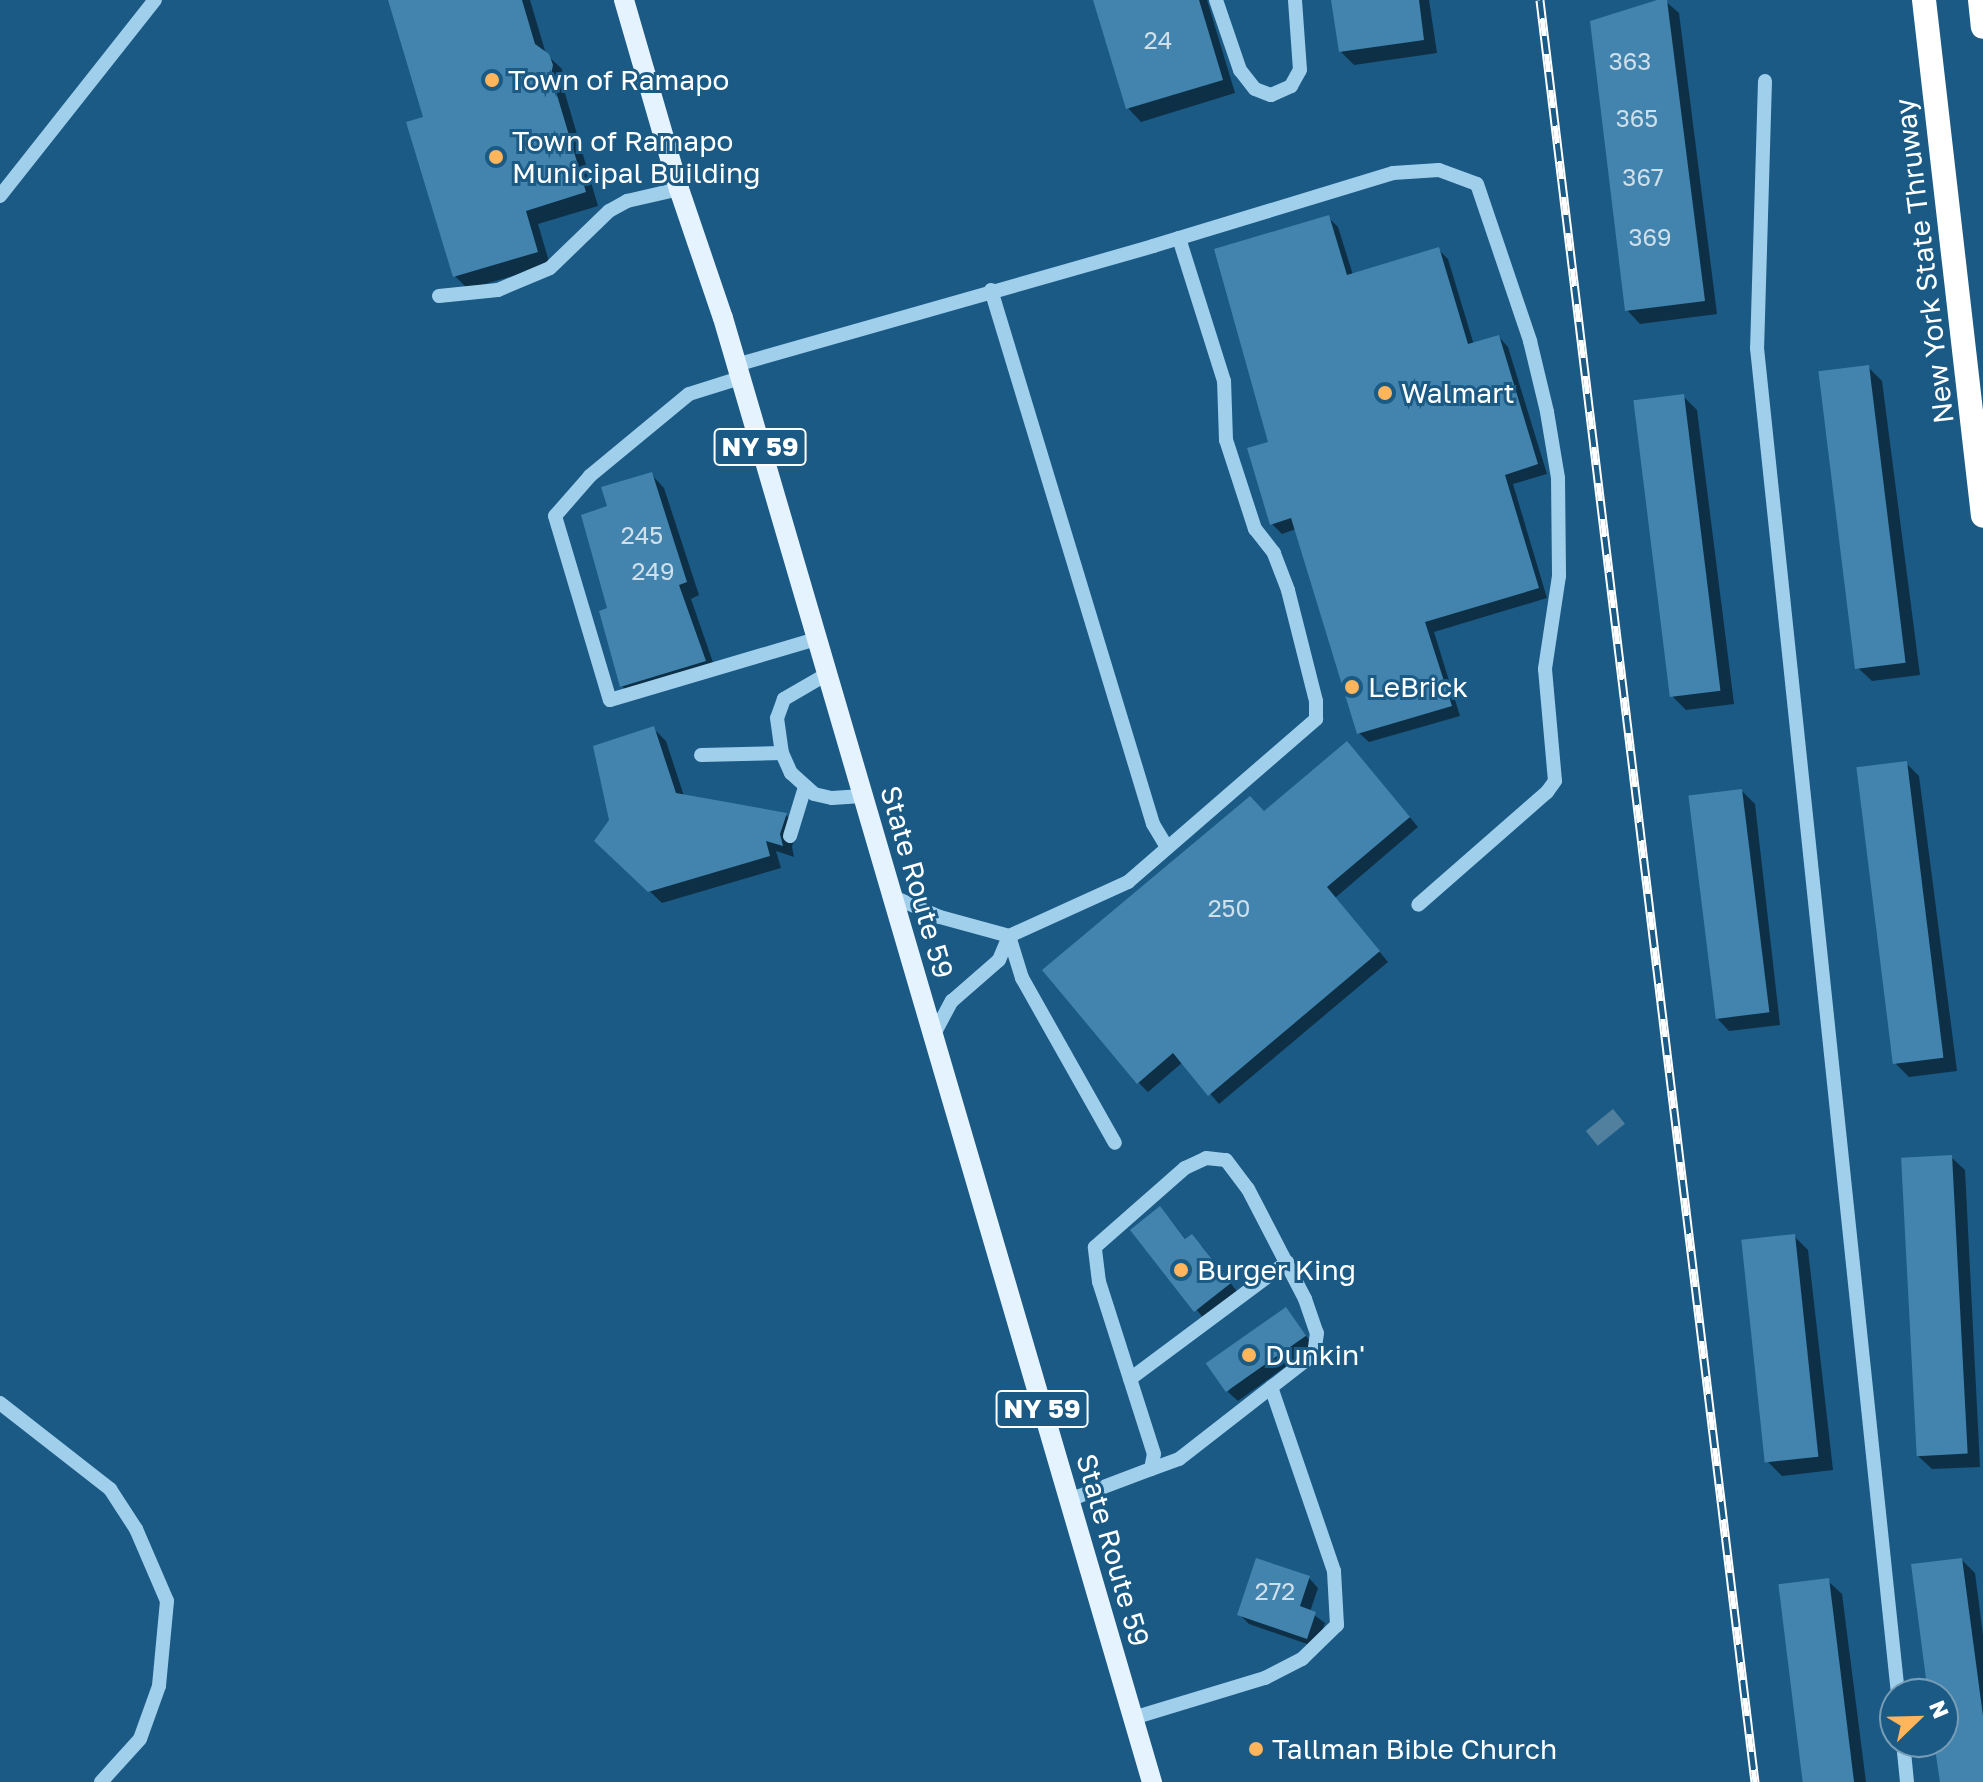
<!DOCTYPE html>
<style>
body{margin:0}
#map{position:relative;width:1983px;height:1782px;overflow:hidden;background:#1a5a85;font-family:"Golos Text",sans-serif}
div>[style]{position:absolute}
.water>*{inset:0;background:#517f9e;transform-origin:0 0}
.shadow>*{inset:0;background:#0007}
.building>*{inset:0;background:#4284ae;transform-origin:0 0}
.minor>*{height:14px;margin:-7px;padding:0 7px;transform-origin:7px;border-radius:7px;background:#a0cfec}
.major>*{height:20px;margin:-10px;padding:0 10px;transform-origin:10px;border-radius:10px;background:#e5f3ff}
.highway>*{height:24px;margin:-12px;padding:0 12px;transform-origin:12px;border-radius:12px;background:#fff}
.rail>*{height:9px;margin-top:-4.5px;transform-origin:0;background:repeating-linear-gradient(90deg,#1a5a85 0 18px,#fff 0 36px);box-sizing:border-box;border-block:2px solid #fff}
.dots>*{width:22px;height:22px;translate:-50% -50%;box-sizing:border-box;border:4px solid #1a5a85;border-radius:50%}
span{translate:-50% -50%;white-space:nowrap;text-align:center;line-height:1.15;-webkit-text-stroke:6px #1a5a85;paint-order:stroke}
.number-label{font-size:24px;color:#d0e0eb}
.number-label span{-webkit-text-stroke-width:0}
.shield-label span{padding:2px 6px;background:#1a5a85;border:2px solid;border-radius:6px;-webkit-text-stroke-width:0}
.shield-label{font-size:26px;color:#fff;font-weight:700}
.poi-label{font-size:28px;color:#fff}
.left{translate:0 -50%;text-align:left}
.street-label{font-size:28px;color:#fff}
.north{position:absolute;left:1879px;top:1678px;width:80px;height:80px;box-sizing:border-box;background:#1a5a85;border:2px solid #769cb6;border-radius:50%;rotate:67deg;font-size:22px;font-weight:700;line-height:32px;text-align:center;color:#fff}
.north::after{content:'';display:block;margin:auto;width:28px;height:36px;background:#feb55c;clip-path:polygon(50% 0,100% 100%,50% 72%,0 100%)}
</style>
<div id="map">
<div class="water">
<i style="left:1613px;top:1109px;width:19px;height:35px;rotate:51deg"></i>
</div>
<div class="shadow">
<i style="clip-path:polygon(390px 0,530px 0,546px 54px,562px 69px,564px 90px,598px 206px,538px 224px,550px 265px,468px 289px,455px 276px,426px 118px)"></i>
<i style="clip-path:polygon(1095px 0,1207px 0,1235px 93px,1141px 122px,1128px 108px)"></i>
<i style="clip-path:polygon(1333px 0,1429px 0,1437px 53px,1354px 65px,1341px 52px)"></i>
<i style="clip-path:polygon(1664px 0,1679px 13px,1717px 314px,1640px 324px,1627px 310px)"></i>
<i style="clip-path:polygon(1328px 217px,1338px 227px,1353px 275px,1438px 249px,1448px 259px,1474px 345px,1499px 337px,1508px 347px,1547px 474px,1513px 484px,1547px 598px,1434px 632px,1460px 716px,1369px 742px,1359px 733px,1296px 529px,1282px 534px,1272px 524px,1271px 443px)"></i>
<i style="clip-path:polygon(1868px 367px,1882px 381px,1920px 675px,1872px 681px,1858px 668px)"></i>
<i style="clip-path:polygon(1683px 396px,1697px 410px,1734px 704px,1686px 710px,1673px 697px)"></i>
<i style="clip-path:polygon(651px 474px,664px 488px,699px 595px,691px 599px,717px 674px,635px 699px,622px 686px,609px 609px,609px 508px)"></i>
<i style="clip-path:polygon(654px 729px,666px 741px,684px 796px,786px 815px,798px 827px,792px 847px,794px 857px,776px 851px,781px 868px,662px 903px,597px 841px,612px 821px)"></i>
<i style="clip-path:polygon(1357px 754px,1418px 827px,1335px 898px,1388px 962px,1219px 1104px,1183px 1062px,1148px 1092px,1138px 1082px,1264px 813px)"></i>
<i style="clip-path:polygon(1906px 763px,1919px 776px,1957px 1071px,1909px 1077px,1896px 1064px)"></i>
<i style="clip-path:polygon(1742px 791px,1755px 804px,1780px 1025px,1729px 1031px,1716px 1017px)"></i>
<i style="clip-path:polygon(1951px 1157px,1965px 1170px,1980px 1467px,1932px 1469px,1918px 1456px)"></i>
<i style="clip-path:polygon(1169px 1218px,1187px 1241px,1202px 1246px,1239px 1294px,1205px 1320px,1132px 1230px)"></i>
<i style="clip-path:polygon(1794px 1236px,1808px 1250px,1833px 1470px,1782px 1476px,1768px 1462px)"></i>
<i style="clip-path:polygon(1285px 1310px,1314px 1346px,1238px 1401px,1228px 1392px)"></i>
<i style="clip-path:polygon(1962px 1560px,1975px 1573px,1983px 1635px,1983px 1782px,1942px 1782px,1936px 1742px,1943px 1742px,1943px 1694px,1930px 1694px)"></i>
<i style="clip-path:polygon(1309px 1578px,1318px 1588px,1310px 1612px,1325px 1623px,1316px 1647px,1249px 1624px,1239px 1614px)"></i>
<i style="clip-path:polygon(1828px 1581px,1842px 1594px,1866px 1782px,1805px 1782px)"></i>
</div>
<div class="building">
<i style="clip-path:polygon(388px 0,522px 0,535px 44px,549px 54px,553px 65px,551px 75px,586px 192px,526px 211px,538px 252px,453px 277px,406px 122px,423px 117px)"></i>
<i style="clip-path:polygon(1093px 0,1199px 0,1223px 80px,1126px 109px)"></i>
<i style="clip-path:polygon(1331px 0,1419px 0,1424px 40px,1339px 52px)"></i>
<i style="clip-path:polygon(1657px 0,1667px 0,1705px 301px,1625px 311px,1590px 21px)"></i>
<i style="clip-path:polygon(1329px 215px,1347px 275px,1439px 247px,1468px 344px,1499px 335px,1538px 464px,1505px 475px,1539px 588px,1425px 622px,1452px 706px,1357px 734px,1291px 518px,1270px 525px,1247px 448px,1268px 442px,1214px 249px)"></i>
<i style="left:1869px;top:365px;width:300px;height:51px;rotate:83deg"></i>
<i style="left:1684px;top:394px;width:299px;height:51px;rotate:83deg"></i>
<i style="clip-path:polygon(652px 472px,687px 582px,679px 585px,706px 661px,620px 687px,599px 611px,607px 608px,581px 515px,607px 506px,601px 487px)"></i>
<i style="clip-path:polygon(654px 726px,676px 793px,787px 813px,780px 834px,783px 846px,766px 841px,770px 856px,648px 892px,594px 841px,609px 820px,593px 746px)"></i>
<i style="clip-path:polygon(1347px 741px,1410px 817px,1327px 887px,1380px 951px,1208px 1096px,1173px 1053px,1137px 1084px,1042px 970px,1250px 796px,1264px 811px)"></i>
<i style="left:1907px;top:761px;width:299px;height:51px;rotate:83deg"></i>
<i style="left:1742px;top:789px;width:225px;height:54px;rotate:83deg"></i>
<i style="left:1952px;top:1155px;width:299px;height:51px;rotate:87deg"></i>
<i style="clip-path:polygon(1160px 1206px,1185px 1239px,1192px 1234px,1231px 1283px,1194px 1312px,1130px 1230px)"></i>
<i style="left:1795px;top:1234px;width:224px;height:54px;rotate:84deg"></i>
<i style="left:1286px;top:1307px;width:35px;height:98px;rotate:55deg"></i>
<i style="clip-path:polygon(1256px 1558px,1310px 1576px,1300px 1606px,1316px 1612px,1307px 1639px,1237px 1615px)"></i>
<i style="clip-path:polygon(1962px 1558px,1983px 1716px,1983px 1782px,1940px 1782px,1934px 1742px,1943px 1742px,1943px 1694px,1928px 1694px,1911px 1564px)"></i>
<i style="left:1829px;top:1578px;width:206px;height:51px;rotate:83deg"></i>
</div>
<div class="minor">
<i style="left:1216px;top:0;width:74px;rotate:71.1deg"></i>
<i style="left:1240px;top:70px;width:24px;rotate:52deg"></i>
<i style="left:1255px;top:89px;width:17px;rotate:21deg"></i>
<i style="left:1271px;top:95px;width:22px;rotate:-24deg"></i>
<i style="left:1291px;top:86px;width:18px;rotate:-61deg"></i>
<i style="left:1300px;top:70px;width:70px;rotate:-94.1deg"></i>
<i style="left:1765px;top:81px;width:267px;rotate:91.7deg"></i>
<i style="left:1757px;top:348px;width:1353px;rotate:84.02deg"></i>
<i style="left:0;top:196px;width:250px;rotate:-51.7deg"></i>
<i style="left:991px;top:290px;width:558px;rotate:73.12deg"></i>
<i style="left:1153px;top:824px;width:27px;rotate:59deg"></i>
<i style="left:439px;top:296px;width:59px;rotate:-5.8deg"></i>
<i style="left:498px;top:290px;width:56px;rotate:-22.9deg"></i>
<i style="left:550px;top:268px;width:82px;rotate:-44deg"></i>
<i style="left:609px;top:211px;width:21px;rotate:-29deg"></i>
<i style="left:627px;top:201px;width:53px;rotate:-13deg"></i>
<i style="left:736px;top:365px;width:434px;rotate:-15.9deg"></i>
<i style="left:1153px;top:246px;width:251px;rotate:-16.9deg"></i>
<i style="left:1393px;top:173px;width:46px;rotate:-3.7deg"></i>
<i style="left:1439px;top:170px;width:40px;rotate:20.2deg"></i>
<i style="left:1477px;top:184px;width:166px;rotate:71.3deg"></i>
<i style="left:1530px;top:341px;width:73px;rotate:76.5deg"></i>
<i style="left:1547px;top:412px;width:67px;rotate:80.5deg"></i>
<i style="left:1558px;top:478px;width:98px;rotate:89.4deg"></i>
<i style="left:1559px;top:576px;width:94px;rotate:98.6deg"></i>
<i style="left:1545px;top:669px;width:112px;rotate:84.9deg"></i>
<i style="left:1555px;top:781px;width:14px;rotate:126deg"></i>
<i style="left:1547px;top:792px;width:171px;rotate:138.8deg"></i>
<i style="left:740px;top:378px;width:53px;rotate:162.6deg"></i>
<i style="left:689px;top:394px;width:129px;rotate:140.4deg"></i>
<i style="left:590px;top:476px;width:53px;rotate:131.2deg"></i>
<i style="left:555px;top:516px;width:192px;rotate:73.4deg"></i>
<i style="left:610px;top:700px;width:215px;rotate:-16.5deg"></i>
<i style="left:827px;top:674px;width:50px;rotate:149.8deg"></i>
<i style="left:784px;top:699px;width:20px;rotate:110deg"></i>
<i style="left:777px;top:718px;width:35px;rotate:82deg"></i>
<i style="left:782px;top:753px;width:22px;rotate:66deg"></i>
<i style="left:791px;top:773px;width:31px;rotate:42deg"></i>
<i style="left:814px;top:794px;width:18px;rotate:13deg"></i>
<i style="left:832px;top:798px;width:30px;rotate:-4deg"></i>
<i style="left:701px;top:755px;width:81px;rotate:-1.4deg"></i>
<i style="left:790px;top:836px;width:51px;rotate:-73deg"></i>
<i style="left:891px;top:896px;width:53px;rotate:23.2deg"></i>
<i style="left:940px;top:917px;width:72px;rotate:15.4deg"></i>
<i style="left:1009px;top:936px;width:131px;rotate:-24.4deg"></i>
<i style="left:1128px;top:882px;width:249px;rotate:-40.9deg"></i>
<i style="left:1316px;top:719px;width:18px;rotate:-90deg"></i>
<i style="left:1316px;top:701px;width:114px;rotate:-104.2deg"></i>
<i style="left:1288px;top:590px;width:40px;rotate:-111deg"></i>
<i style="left:1274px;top:553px;width:31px;rotate:-128deg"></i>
<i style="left:1255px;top:529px;width:94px;rotate:-108deg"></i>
<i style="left:1226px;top:440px;width:59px;rotate:-91.9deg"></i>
<i style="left:1224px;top:381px;width:150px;rotate:-107.5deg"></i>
<i style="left:1009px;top:936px;width:44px;rotate:72.8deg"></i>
<i style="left:1022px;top:978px;width:189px;rotate:60.6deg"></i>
<i style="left:933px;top:1036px;width:40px;rotate:-62deg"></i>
<i style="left:952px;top:1001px;width:62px;rotate:-41.1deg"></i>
<i style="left:999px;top:960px;width:26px;rotate:-67deg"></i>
<i style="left:1130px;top:1379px;width:196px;rotate:-36.7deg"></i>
<i style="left:0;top:1403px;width:140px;rotate:38deg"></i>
<i style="left:110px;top:1489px;width:48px;rotate:57deg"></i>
<i style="left:136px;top:1529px;width:78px;rotate:66.7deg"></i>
<i style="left:167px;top:1601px;width:85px;rotate:95.4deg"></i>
<i style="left:159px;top:1686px;width:56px;rotate:109.7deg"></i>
<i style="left:140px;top:1739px;width:58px;rotate:132.2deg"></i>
<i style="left:1069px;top:1500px;width:88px;rotate:-20.7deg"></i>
<i style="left:1151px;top:1469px;width:15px;rotate:-79deg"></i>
<i style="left:1154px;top:1454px;width:181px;rotate:-107.7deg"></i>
<i style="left:1099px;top:1282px;width:35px;rotate:-97deg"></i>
<i style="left:1095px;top:1247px;width:120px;rotate:-41.3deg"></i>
<i style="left:1185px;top:1168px;width:23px;rotate:-25deg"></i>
<i style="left:1206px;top:1158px;width:20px;rotate:6deg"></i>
<i style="left:1226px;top:1160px;width:36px;rotate:53deg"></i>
<i style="left:1248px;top:1189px;width:124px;rotate:62.6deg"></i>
<i style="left:1305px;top:1299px;width:36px;rotate:71deg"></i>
<i style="left:1317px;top:1333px;width:21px;rotate:98deg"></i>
<i style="left:1314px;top:1354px;width:171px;rotate:142.1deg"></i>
<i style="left:1179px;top:1459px;width:30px;rotate:160deg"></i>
<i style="left:1133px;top:1718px;width:138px;rotate:-16.9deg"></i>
<i style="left:1265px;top:1678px;width:42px;rotate:-27.2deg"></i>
<i style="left:1302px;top:1659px;width:49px;rotate:-44.2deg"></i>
<i style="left:1337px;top:1625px;width:54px;rotate:-93.2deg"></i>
<i style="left:1334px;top:1571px;width:194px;rotate:-108.9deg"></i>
<i style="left:1903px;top:1742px;width:40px;rotate:84.3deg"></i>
</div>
<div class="major">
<i style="left:624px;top:0;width:197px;rotate:73.8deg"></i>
<i style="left:679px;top:189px;width:136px;rotate:71.2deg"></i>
<i style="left:723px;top:318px;width:1526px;rotate:73.67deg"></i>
</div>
<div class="highway">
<i style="left:1924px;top:0;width:519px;rotate:83.48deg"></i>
<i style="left:1980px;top:0;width:27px;rotate:84deg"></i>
</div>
<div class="rail">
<i style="left:1540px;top:0;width:1795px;rotate:83.12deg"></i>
</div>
<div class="dots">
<i style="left:492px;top:80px;background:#feb55c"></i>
<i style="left:496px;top:157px;background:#feb55c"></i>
<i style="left:1385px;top:393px;background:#feb55c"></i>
<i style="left:1352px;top:687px;background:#feb55c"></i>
<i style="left:1181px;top:1270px;background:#feb55c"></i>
<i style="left:1249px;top:1355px;background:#feb55c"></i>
<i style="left:1256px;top:1749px;background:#feb55c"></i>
</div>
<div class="number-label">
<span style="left:1158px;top:40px">24</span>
<span style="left:1630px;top:61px">363</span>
<span style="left:1637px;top:118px">365</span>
<span style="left:1643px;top:177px">367</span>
<span style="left:1650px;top:237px">369</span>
<span style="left:642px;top:535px">245</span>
<span style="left:653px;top:571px">249</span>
<span style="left:1229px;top:908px">250</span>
<span style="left:1275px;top:1591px">272</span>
</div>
<div class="shield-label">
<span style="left:760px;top:447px">NY 59</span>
<span style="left:1042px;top:1409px">NY 59</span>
</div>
<div class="poi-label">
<span class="left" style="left:508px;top:80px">Town of Ramapo</span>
<span class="left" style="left:512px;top:157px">Town of Ramapo<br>Municipal Building</span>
<span class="left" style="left:1401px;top:393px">Walmart</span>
<span class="left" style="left:1368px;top:687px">LeBrick</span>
<span class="left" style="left:1197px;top:1270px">Burger King</span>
<span class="left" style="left:1265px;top:1355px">Dunkin'</span>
<span class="left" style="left:1272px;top:1749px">Tallman Bible Church</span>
</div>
<div class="street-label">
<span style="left:1924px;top:261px;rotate:-97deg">New York State Thruway</span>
<span style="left:917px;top:882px;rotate:74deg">State Route 59</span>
<span style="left:1113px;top:1550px;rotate:74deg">State Route 59</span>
</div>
<div class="north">N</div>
</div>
